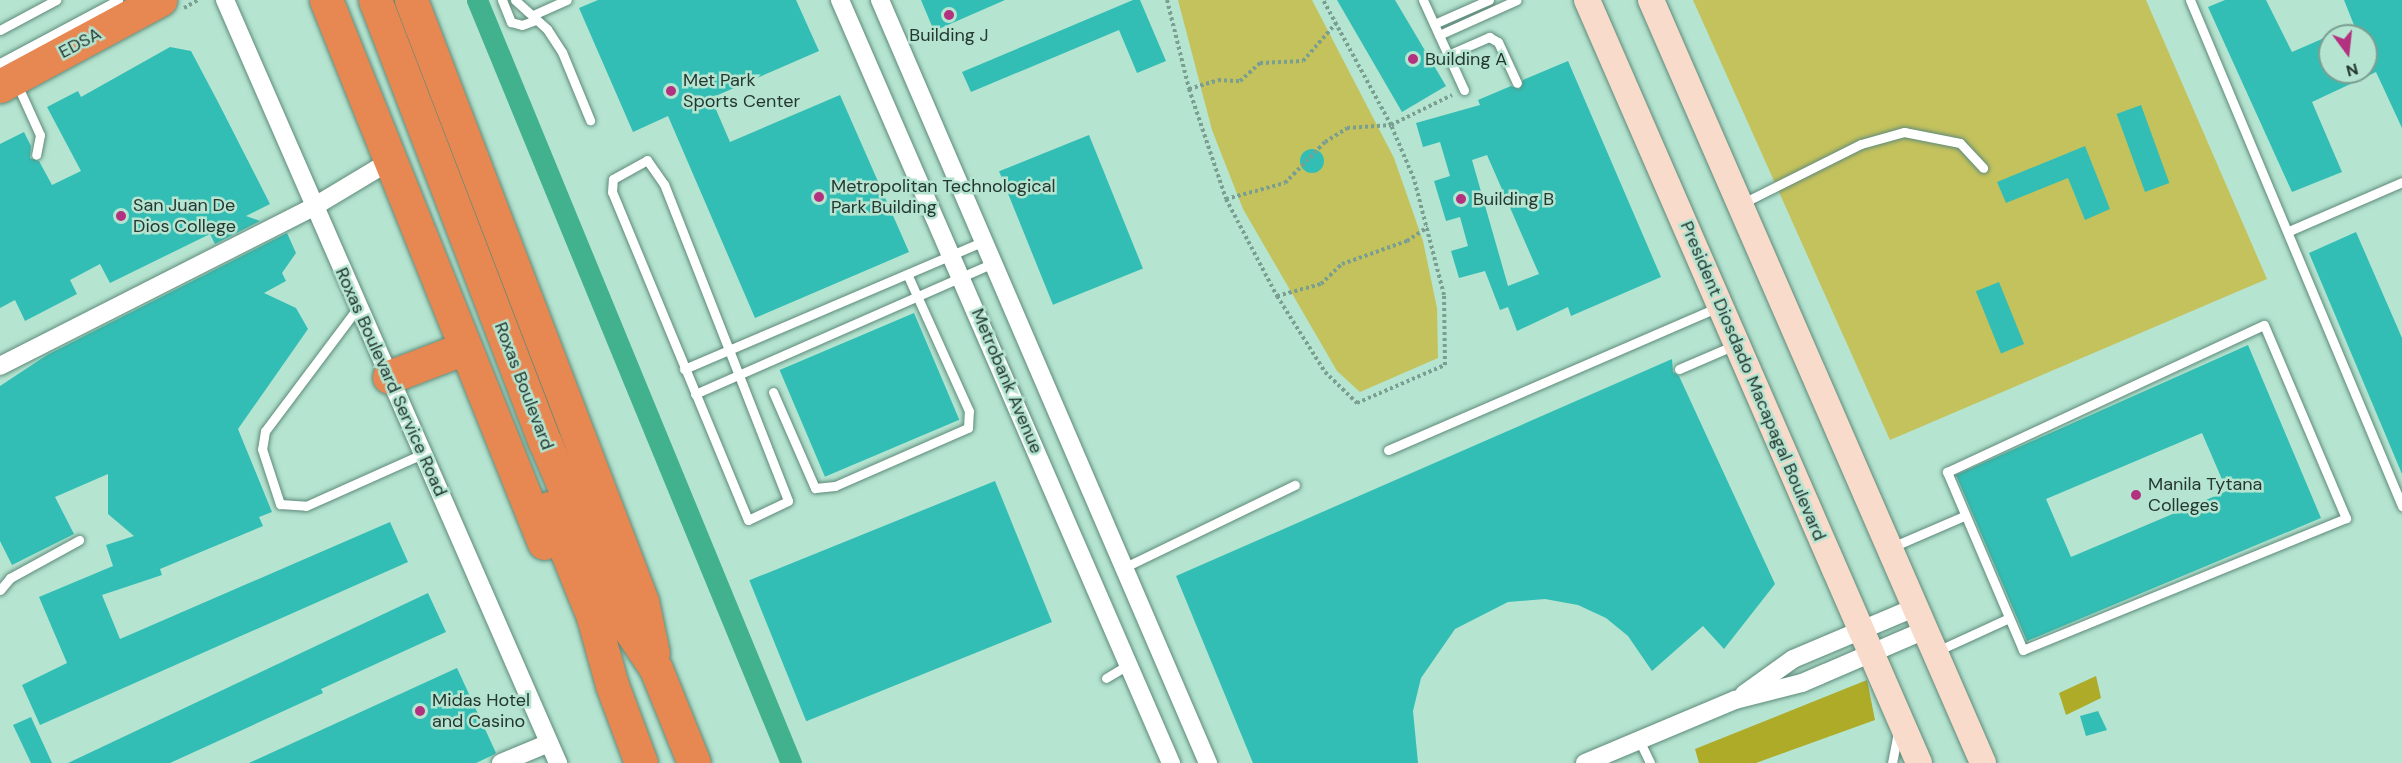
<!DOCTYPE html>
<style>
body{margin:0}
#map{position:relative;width:2402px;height:763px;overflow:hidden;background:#b5e4d1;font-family:"DM Sans",sans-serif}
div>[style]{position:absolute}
.green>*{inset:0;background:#c4c25d}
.forest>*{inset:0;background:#adab28}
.canal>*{height:21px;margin:-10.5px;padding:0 10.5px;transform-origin:10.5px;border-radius:10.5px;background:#42b18e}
.building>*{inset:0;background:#33beb5;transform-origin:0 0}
.round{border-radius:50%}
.path>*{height:4px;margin-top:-2px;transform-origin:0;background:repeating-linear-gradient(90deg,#7a9e90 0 3px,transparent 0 6px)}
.roads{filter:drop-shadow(0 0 2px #5e8a79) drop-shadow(0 0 2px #5e8a79)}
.lane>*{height:9px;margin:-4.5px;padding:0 4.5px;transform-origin:4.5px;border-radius:4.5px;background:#fff}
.street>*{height:18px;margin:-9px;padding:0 9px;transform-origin:9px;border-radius:9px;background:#fff}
.secondary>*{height:26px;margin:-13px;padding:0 13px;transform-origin:13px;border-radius:13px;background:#f8dbcb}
.highway>*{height:33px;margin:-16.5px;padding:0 16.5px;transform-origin:16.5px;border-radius:16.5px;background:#e78752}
.dots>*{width:16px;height:16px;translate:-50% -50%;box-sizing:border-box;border:3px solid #b5e4d1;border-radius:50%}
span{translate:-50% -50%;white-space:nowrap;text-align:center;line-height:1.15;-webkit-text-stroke:5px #b5e4d1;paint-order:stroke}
.poi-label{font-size:18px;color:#243730}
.left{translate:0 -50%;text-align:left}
.street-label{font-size:18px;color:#243730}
.north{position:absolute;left:2318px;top:24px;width:60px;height:60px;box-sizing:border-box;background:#b5e4d1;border:2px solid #7b9f91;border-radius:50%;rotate:165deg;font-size:16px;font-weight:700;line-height:24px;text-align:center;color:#243730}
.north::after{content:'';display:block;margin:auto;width:21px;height:27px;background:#b3327f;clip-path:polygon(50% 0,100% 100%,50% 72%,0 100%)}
</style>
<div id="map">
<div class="green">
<i style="clip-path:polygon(1178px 0,1312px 0,1394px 158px,1423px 241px,1437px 308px,1438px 358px,1360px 392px,1337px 371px,1243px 209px,1212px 130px)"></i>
<i style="clip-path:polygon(1693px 0,2146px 0,2267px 279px,1890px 440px)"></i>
</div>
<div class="forest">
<i style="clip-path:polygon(2096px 676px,2101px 698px,2066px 715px,2059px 693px)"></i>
<i style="clip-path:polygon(1867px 680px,1875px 720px,1756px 763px,1699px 763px,1695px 749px)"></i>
</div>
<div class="canal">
<i style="left:477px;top:0;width:825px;rotate:67.63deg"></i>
</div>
<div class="building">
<i style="clip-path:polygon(598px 0,796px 0,819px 51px,711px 98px,730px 142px,840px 95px,909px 252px,755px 318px,668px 116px,633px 132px,579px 8px)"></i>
<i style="clip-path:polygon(921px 0,1005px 0,934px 31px)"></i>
<i style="clip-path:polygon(1133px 0,1140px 0,1166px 61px,1137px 73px,1119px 30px,971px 92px,962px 72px)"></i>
<i style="clip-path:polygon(1337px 0,1395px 0,1446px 86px,1402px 112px)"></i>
<i style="clip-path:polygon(evenodd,2225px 0,2266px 0,2292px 52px,2354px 25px,2344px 0,2402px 0,2402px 128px,2376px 72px,2312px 102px,2342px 172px,2292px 192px,2208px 7px,2225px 0,2330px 36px,2366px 36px,2366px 72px,2330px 72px,2330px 36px)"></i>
<i style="clip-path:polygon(170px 47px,191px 51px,218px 102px,270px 204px,246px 216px,260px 221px,215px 244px,210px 234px,110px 283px,100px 264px,70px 280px,77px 294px,25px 321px,15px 300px,0 308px,0 144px,24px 132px,31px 146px,30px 158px,39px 161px,52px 185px,81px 171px,47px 107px,78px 91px,81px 97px)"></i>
<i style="clip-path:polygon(evenodd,1568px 61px,1661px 277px,1571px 316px,1568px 307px,1517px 331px,1508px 307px,1500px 310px,1485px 271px,1459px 278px,1451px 251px,1468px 246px,1460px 217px,1446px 221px,1434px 181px,1450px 176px,1440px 142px,1423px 147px,1416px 123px,1480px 105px,1478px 100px,1511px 86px,1519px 89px,1523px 80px,1568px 61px,1487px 155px,1539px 274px,1508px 286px,1472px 160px,1487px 155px)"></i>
<i style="left:2141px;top:105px;width:83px;height:26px;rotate:70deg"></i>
<i style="left:1089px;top:135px;width:144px;height:97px;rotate:68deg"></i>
<i style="clip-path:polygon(2085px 146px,2110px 209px,2085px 220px,2068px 178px,2006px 203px,1997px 182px)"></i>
<i class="round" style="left:1300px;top:149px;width:24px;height:24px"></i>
<i style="clip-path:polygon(2356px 232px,2402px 338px,2402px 474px,2309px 253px)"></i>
<i style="clip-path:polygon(287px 233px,296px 253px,282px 273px,286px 281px,264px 293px,296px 308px,308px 329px,238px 429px,272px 512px,259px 517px,263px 526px,160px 569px,162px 575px,102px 595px,120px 639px,390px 522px,408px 562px,40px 725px,22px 685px,67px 663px,39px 597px,113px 566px,106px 545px,134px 536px,108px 514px,108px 474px,55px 497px,74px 534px,12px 565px,0 541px,0 386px,47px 355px)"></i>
<i style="left:1999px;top:282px;width:67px;height:25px;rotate:68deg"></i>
<i style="left:914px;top:313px;width:116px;height:146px;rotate:67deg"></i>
<i style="clip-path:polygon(evenodd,2248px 345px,2321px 518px,2027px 641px,1956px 475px,2248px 345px,2202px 433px,2227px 491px,2071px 557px,2046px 499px,2202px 433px)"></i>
<i style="clip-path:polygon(1672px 359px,1673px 372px,1679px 376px,1775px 584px,1724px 649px,1703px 626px,1652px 671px,1628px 636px,1606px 618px,1578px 605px,1545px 599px,1508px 602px,1455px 629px,1421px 678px,1413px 711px,1418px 763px,1253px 763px,1176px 576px)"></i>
<i style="left:995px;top:481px;width:152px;height:265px;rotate:68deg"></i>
<i style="clip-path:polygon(428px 593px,446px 632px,321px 689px,323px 693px,170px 763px,68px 763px)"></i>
<i style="clip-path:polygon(457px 668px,496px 753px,493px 755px,476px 763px,249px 763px)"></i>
<i style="clip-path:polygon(2098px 711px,2107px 730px,2086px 736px,2080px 716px)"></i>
<i style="clip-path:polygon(31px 717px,52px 763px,31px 763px,13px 725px)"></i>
</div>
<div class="path">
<i style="left:1167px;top:0;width:92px;rotate:76.1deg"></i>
<i style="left:1189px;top:89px;width:116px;rotate:71.4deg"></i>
<i style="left:1226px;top:199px;width:110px;rotate:62.3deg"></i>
<i style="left:1277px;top:296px;width:90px;rotate:57.7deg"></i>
<i style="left:1325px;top:372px;width:45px;rotate:44.1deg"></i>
<i style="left:1357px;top:403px;width:96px;rotate:-23.4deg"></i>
<i style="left:1445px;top:365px;width:70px;rotate:-90.8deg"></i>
<i style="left:1444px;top:295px;width:120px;rotate:-104.5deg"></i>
<i style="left:1414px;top:179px;width:59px;rotate:-113.1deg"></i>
<i style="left:1391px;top:125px;width:142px;rotate:-118.5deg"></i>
<i style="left:184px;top:8px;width:16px;rotate:-30deg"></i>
<i style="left:1189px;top:89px;width:30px;rotate:-17deg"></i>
<i style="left:1218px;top:80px;width:22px;rotate:3deg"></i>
<i style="left:1240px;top:81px;width:27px;rotate:-42deg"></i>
<i style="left:1260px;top:63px;width:43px;rotate:-2.7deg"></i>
<i style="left:1303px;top:61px;width:52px;rotate:-48.9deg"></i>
<i style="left:1226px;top:199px;width:61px;rotate:-15.2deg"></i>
<i style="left:1285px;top:183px;width:57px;rotate:-45.7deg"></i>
<i style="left:1325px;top:142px;width:26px;rotate:-32deg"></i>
<i style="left:1347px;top:128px;width:44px;rotate:-3.9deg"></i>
<i style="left:1391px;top:125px;width:68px;rotate:-26.2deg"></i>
<i style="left:1277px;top:296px;width:46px;rotate:-15.3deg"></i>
<i style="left:1321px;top:284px;width:29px;rotate:-44deg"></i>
<i style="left:1342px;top:264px;width:69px;rotate:-19.5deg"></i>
<i style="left:1407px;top:241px;width:25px;rotate:-34deg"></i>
</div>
<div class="roads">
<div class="lane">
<i style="left:502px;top:0;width:24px;rotate:68deg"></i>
<i style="left:511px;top:22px;width:11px;rotate:15deg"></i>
<i style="left:522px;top:25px;width:15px;rotate:-20deg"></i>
<i style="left:515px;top:0;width:43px;rotate:42.2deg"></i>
<i style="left:547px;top:29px;width:27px;rotate:57deg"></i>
<i style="left:562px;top:52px;width:74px;rotate:67.6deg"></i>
<i style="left:1423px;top:0;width:99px;rotate:65.5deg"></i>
<i style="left:2190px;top:0;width:549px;rotate:67.27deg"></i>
<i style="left:533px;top:15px;width:37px;rotate:-24deg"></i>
<i style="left:1434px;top:24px;width:60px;rotate:-23.6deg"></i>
<i style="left:0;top:30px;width:64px;rotate:-28.2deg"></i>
<i style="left:1439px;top:35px;width:85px;rotate:-24.2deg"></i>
<i style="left:1450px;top:54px;width:43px;rotate:-23.6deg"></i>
<i style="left:1489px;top:37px;width:10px;rotate:29deg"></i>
<i style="left:1498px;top:42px;width:45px;rotate:65.1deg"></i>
<i style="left:0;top:63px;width:134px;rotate:-28.1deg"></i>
<i style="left:16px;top:82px;width:58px;rotate:65.6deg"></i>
<i style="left:40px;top:135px;width:20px;rotate:101deg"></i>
<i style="left:647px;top:160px;width:29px;rotate:55deg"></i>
<i style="left:664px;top:184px;width:340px;rotate:68.6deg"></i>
<i style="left:788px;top:501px;width:44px;rotate:154.6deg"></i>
<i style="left:748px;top:520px;width:355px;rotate:-112.5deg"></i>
<i style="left:612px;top:192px;width:13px;rotate:-86deg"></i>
<i style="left:613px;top:179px;width:39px;rotate:-29deg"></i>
<i style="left:1741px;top:204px;width:134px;rotate:-26.6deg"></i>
<i style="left:1861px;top:144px;width:45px;rotate:-15.6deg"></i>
<i style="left:1904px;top:132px;width:57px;rotate:11.1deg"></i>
<i style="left:1960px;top:143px;width:34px;rotate:47deg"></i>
<i style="left:2289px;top:231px;width:123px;rotate:-23.4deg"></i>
<i style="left:356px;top:310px;width:151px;rotate:126.9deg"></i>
<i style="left:265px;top:431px;width:18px;rotate:99deg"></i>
<i style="left:262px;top:449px;width:58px;rotate:71.9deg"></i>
<i style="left:280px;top:504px;width:26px;rotate:4deg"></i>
<i style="left:306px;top:506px;width:127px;rotate:-24.1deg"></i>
<i style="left:2264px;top:325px;width:210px;rotate:67deg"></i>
<i style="left:2346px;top:518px;width:349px;rotate:157.8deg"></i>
<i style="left:2023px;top:650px;width:194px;rotate:-113.1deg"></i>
<i style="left:1947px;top:472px;width:349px;rotate:-24.9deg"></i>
<i style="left:684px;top:369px;width:326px;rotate:-23.1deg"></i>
<i style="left:1679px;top:369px;width:61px;rotate:-23.2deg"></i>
<i style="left:773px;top:392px;width:105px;rotate:66.4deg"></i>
<i style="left:815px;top:488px;width:20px;rotate:-6deg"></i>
<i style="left:835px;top:486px;width:145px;rotate:-23.6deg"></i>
<i style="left:968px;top:428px;width:17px;rotate:-87deg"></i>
<i style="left:969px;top:411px;width:150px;rotate:-114.3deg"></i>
<i style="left:695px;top:394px;width:326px;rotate:-23.7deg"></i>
<i style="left:1388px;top:450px;width:361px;rotate:-23.4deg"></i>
<i style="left:1892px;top:547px;width:78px;rotate:-23.3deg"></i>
<i style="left:1123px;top:568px;width:191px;rotate:-25.8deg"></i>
<i style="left:0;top:590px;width:16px;rotate:-50deg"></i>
<i style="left:10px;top:578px;width:79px;rotate:-28.8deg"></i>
<i style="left:1937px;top:651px;width:79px;rotate:-24.6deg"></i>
<i style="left:1106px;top:678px;width:27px;rotate:-31deg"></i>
<i style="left:1639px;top:740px;width:25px;rotate:64deg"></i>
<i style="left:1892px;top:763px;width:31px;rotate:-79deg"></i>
</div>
<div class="street">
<i style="left:225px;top:0;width:833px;rotate:66.42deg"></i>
<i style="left:840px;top:0;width:832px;rotate:66.55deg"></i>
<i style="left:880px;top:0;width:831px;rotate:66.74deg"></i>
<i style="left:0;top:366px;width:353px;rotate:-26.9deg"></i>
<i style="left:315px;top:206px;width:87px;rotate:-31deg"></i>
<i style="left:1744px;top:694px;width:60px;rotate:-35.5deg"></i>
<i style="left:1793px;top:659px;width:134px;rotate:-22.9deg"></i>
<i style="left:501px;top:763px;width:52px;rotate:-22.6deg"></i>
<i style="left:1585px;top:763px;width:163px;rotate:-22.8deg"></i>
<i style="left:1735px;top:700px;width:69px;rotate:-14.2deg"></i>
<i style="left:1802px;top:683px;width:134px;rotate:-23.3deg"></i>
</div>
<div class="secondary">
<i style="left:1587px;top:0;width:832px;rotate:66.48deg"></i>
<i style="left:1651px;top:0;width:832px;rotate:66.48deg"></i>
</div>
<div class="highway">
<i style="left:326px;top:0;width:585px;rotate:68.13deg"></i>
<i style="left:375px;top:0;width:474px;rotate:69deg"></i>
<i style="left:545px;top:442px;width:181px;rotate:67deg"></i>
<i style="left:616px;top:609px;width:72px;rotate:56.3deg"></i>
<i style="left:656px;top:669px;width:101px;rotate:68deg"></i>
<i style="left:411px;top:0;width:644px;rotate:68.98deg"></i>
<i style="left:642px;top:601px;width:53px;rotate:78.1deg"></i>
<i style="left:0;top:86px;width:182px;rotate:-28.3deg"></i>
<i style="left:389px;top:377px;width:81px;rotate:-20.9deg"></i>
<i style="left:549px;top:508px;width:118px;rotate:68deg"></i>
<i style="left:593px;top:617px;width:71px;rotate:74.4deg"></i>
<i style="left:612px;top:685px;width:83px;rotate:69.6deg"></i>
</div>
</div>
<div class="dots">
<i style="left:949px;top:15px;background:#b3327f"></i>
<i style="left:1413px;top:59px;background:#b3327f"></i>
<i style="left:671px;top:91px;background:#b3327f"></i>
<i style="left:819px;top:197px;background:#b3327f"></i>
<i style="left:1461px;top:199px;background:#b3327f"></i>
<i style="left:121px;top:216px;background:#b3327f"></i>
<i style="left:2136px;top:495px;background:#b3327f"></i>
<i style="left:420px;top:711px;background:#b3327f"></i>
</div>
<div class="poi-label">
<span style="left:949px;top:35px">Building J</span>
<span class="left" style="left:1425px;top:59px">Building A</span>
<span class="left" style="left:683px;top:91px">Met Park<br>Sports Center</span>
<span class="left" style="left:831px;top:197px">Metropolitan Technological<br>Park Building</span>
<span class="left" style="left:1473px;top:199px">Building B</span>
<span class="left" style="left:133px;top:216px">San Juan De<br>Dios College</span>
<span class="left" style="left:2148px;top:495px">Manila Tytana<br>Colleges</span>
<span class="left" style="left:432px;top:711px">Midas Hotel<br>and Casino</span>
</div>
<div class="street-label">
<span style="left:80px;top:43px;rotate:-28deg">EDSA</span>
<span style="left:1007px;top:381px;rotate:67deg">Metrobank Avenue</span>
<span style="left:1753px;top:381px;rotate:67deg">President Diosdado Macapagal Boulevard</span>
<span style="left:391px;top:382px;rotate:66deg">Roxas Boulevard Service Road</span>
<span style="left:524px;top:386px;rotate:69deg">Roxas Boulevard</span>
</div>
<div class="north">N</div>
</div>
